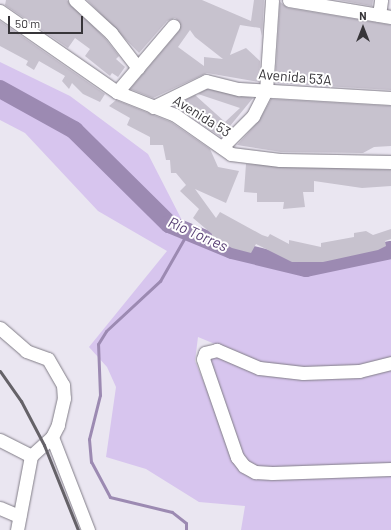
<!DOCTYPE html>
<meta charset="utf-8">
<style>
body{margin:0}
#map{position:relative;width:391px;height:530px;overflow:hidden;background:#eae6f1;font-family:Barlow,sans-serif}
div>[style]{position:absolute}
.green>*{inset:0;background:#d7c5ee}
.stream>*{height:3px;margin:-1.5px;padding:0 1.5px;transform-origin:1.5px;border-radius:1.5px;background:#9c8ab2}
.river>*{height:18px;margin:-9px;padding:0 9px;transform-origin:9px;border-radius:9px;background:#9c8ab2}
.building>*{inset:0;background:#c7c2ce}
.roads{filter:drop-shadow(0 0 1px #817d87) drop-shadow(0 0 1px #817d87)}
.minor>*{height:13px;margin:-6.5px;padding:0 6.5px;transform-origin:6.5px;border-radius:6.5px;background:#fff}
.rail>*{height:3px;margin:-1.5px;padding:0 1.5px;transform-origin:1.5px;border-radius:1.5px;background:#656268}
span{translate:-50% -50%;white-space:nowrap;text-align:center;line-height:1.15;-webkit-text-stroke:4px #fff;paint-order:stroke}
.street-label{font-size:14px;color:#373539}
.water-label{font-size:15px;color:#594075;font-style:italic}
.north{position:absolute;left:343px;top:8px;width:40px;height:40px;-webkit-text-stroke:3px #fff;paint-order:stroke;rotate:0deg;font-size:11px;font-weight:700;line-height:16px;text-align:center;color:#373539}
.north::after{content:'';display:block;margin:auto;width:14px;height:18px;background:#373539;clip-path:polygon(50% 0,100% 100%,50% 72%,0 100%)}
.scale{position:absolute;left:8px;top:16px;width:75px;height:18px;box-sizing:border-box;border:2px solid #373539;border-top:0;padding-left:5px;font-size:12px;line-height:14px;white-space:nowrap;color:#373539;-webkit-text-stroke:3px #fff;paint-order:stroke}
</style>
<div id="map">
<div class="green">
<i style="clip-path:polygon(0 62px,70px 96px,148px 154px,188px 232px,232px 250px,306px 268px,391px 250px,391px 359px,359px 366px,301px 368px,263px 364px,198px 337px,195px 361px,241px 471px,391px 472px,391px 530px,241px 530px,245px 506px,199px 502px,146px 469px,106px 457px,116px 387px,107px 367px,89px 347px,167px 251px,98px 211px,25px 133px,0 120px)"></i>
<i style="clip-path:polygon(216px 354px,259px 371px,391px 366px,391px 465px,257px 469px,245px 461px,209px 366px,210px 355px)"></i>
</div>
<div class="stream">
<i style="left:186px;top:530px;width:7px;rotate:-90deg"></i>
<i style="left:186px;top:523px;width:18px;rotate:-142deg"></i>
<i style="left:172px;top:512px;width:64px;rotate:-166.4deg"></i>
<i style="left:110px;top:497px;width:40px;rotate:-118deg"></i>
<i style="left:91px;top:462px;width:23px;rotate:-95deg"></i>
<i style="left:89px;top:439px;width:45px;rotate:-76deg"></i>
<i style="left:100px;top:395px;width:51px;rotate:-92.2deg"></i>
<i style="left:98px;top:344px;width:15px;rotate:-58deg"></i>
<i style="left:106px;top:331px;width:74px;rotate:-42.8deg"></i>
<i style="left:160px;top:281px;width:56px;rotate:-60.3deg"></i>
</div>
<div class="river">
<i style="left:0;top:89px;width:85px;rotate:29deg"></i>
<i style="left:74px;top:130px;width:134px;rotate:44.7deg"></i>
<i style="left:169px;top:224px;width:68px;rotate:22.4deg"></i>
<i style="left:232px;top:250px;width:76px;rotate:13.7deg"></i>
<i style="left:306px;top:268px;width:87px;rotate:-12deg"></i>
</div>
<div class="building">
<i style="clip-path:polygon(6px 0,67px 0,105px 38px,119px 56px,116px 59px,125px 67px,118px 77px,112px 73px,110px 76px,85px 56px,90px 49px,75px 38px,68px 48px,5px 5px)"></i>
<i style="clip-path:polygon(evenodd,87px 0,202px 0,251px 21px,254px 0,264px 0,262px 36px,260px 28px,240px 25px,230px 55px,246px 48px,260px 61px,259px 82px,207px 73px,153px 98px,130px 89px,179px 31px,180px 23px,175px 18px,167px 21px,139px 53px,87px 0,190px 30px,195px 37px,223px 59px,204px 57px,204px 66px,178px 47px,190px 30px)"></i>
<i style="clip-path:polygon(338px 0,373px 0,372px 6px)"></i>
<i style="clip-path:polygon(280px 2px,288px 8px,391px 25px,391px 90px,275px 83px)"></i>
<i style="clip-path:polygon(0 21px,105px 94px,100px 102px,83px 94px,72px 83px,69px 89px,62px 81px,65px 76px,39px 61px,34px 70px,26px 65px,28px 61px,0 46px)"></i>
<i style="clip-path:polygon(207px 89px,253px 98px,221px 137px,174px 106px,195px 95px,225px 122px,240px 108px,198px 94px)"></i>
<i style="clip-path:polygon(271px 99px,391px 106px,391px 146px,374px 147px,363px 153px,281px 152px,237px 145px,259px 121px)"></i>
<i style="clip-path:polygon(116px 100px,171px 122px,210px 149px,218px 167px,239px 171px,226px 203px,195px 189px,216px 218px,220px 212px,262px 235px,268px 237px,270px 234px,289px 244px,289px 240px,321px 247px,321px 243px,354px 237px,354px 233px,366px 231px,373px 235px,391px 229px,391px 239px,385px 241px,386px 246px,378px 250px,323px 262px,292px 262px,256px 244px,251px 253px,232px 248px,211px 237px,212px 234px,193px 218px,199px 209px,180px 191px,186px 185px,176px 173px,171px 173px,170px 160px,166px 160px,163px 145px,150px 145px,150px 137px,127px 125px,130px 118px,109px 106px)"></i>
<i style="clip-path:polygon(246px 164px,391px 170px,391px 186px,362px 188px,314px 181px,314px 192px,303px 192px,305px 207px,283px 209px,284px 202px,257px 202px,257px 193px,244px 192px)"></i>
</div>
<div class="roads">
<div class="minor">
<i style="left:75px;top:0;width:49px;rotate:42.5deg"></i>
<i style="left:111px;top:33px;width:44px;rotate:52.4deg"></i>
<i style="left:289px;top:0;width:103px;rotate:9.5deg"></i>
<i style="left:0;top:11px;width:142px;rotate:34.7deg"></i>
<i style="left:117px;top:92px;width:62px;rotate:21.6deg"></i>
<i style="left:175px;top:115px;width:68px;rotate:34.9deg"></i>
<i style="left:231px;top:154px;width:49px;rotate:7deg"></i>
<i style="left:280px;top:160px;width:111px;rotate:1deg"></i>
<i style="left:379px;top:15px;width:15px;rotate:-82deg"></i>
<i style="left:117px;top:92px;width:87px;rotate:-49.7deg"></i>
<i style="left:153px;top:107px;width:59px;rotate:-26.1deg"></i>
<i style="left:206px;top:81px;width:34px;rotate:14deg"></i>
<i style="left:239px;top:89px;width:152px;rotate:3.4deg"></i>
<i style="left:222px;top:147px;width:44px;rotate:-45deg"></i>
<i style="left:253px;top:116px;width:28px;rotate:-63deg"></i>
<i style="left:266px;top:91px;width:91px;rotate:-86.2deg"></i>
<i style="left:0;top:328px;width:35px;rotate:41deg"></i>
<i style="left:26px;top:351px;width:23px;rotate:20deg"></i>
<i style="left:48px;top:359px;width:30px;rotate:60deg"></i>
<i style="left:63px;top:385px;width:13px;rotate:86deg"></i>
<i style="left:64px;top:398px;width:28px;rotate:103deg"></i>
<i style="left:58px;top:425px;width:13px;rotate:117deg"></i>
<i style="left:52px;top:437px;width:28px;rotate:138deg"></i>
<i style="left:391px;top:363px;width:33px;rotate:166deg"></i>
<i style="left:359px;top:371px;width:56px;rotate:178deg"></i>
<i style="left:303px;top:373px;width:44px;rotate:-173.5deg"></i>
<i style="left:259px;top:368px;width:46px;rotate:-156.8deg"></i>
<i style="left:217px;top:350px;width:12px;rotate:166deg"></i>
<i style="left:205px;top:353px;width:6px;rotate:108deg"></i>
<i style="left:203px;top:359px;width:104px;rotate:70.9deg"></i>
<i style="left:237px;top:457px;width:11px;rotate:52deg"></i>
<i style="left:244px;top:466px;width:13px;rotate:29deg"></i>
<i style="left:255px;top:472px;width:17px;rotate:3deg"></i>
<i style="left:272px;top:473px;width:119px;rotate:-1.9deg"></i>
<i style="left:52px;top:437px;width:100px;rotate:68.8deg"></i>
<i style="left:0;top:440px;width:35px;rotate:27deg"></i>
<i style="left:0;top:508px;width:21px;rotate:23deg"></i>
<i style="left:17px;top:530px;width:75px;rotate:-79.3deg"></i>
</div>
</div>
<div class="rail">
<i style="left:0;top:371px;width:37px;rotate:55deg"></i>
<i style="left:21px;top:401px;width:50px;rotate:62.4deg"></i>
<i style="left:44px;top:445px;width:92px;rotate:68.2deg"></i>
</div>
<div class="street-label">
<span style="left:295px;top:77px;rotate:5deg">Avenida 53A</span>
<span style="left:202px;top:116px;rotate:32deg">Avenida 53</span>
</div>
<div class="water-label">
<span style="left:198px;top:234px;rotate:24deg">Río Torres</span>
</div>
<div class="north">N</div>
<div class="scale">50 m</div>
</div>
